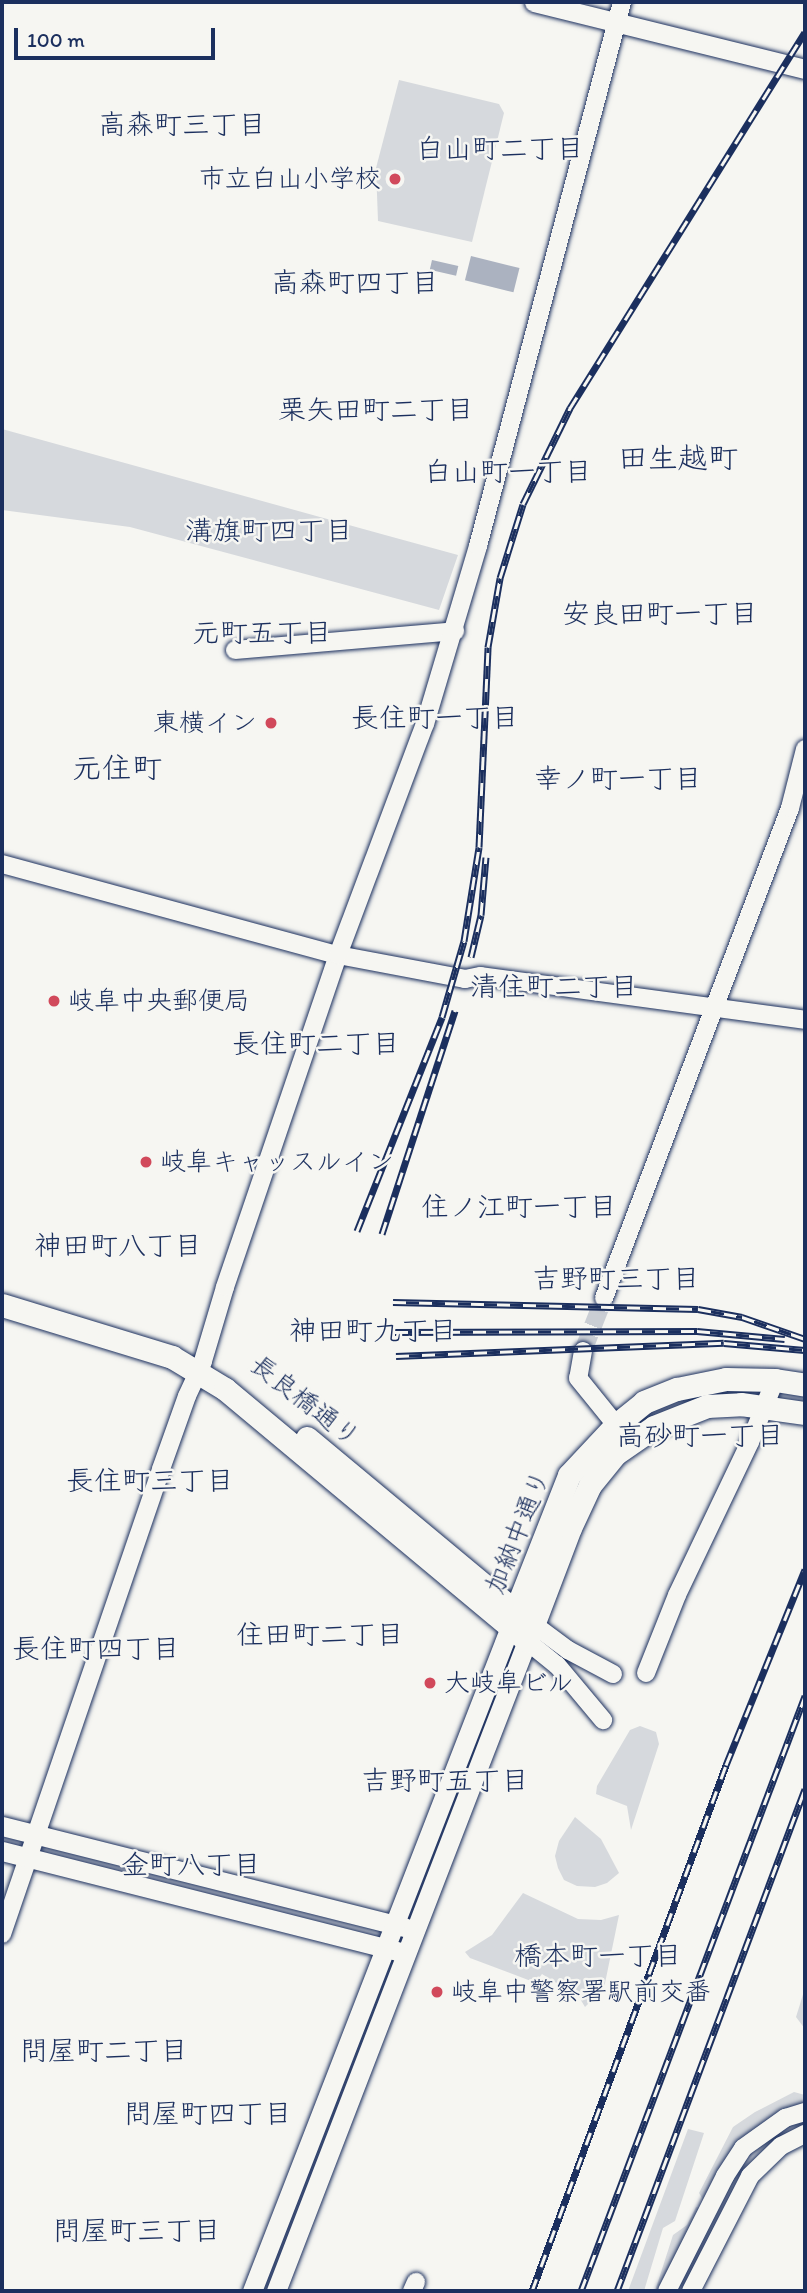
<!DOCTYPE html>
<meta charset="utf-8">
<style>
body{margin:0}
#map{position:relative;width:807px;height:2293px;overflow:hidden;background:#f6f6f2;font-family:Itim,"Klee One",sans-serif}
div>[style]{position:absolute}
.green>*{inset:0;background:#d6d9dd}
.water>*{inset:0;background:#abb2c0;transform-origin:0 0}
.secondary-tunnel>*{height:18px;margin-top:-9px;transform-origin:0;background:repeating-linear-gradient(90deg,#caced4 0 18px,transparent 0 27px)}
.roads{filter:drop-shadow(0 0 2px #1b2f5e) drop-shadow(0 0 2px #1b2f5e)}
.secondary>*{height:18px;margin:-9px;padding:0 9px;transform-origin:9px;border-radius:9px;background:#f6f6f2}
.primary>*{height:19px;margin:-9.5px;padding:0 9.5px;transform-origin:9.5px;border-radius:9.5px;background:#f6f6f2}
.highway>*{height:23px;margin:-11.5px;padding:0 11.5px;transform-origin:11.5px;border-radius:11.5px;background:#f6f6f2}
.rail>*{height:7px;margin-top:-3.5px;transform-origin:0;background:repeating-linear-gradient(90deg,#f6f6f2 0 13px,#1b2f5e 0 26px);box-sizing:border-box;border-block:2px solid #1b2f5e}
.dots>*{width:19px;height:19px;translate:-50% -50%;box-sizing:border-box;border:4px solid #f6f6f2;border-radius:50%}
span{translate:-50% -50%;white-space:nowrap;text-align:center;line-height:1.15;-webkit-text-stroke:5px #f6f6f2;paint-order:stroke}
.poi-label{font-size:26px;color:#1b2f5e}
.right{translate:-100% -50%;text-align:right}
.left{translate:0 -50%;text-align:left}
.street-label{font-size:26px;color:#1b2f5e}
.neighbourhood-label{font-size:28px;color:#1b2f5e}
.quarter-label{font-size:30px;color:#1b2f5e}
.frame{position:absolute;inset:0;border:4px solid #1b2f5e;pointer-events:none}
.scale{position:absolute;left:14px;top:28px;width:201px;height:32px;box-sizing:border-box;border:4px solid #1b2f5e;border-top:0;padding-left:9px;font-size:21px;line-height:24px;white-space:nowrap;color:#1b2f5e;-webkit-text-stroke:5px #f6f6f2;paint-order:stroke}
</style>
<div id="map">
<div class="green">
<i style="clip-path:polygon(399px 80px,499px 104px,504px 113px,472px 242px,378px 221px,376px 168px)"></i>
<i style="clip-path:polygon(2px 429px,385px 535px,458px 555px,439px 610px,130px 527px,2px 510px)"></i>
<i style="clip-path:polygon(640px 1726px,656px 1732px,659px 1744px,631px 1830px,627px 1806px,596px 1794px,597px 1786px,630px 1730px)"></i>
<i style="clip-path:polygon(575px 1817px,601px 1839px,619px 1873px,607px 1883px,595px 1887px,577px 1886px,564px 1880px,558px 1868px,555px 1856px,559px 1841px)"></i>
<i style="clip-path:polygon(523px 1893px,578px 1919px,601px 1920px,619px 1915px,604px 1988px,585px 2007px,579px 1997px,542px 1974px,537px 1981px,531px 1981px,470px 1958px,465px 1952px,492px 1935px)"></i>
<i style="clip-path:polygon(805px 1988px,805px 2029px,796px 2017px)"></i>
<i style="clip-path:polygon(794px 2092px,805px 2095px,805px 2103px,778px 2112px,738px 2141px,703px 2200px,699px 2193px,733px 2127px,755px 2112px)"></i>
<i style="clip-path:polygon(688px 2129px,704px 2133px,675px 2221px,663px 2228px,644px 2291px,628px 2291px)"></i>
<i style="clip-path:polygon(696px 2207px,699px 2208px,659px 2291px,655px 2291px,673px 2235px,687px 2225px)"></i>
</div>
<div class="water">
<i style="left:471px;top:256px;width:50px;height:25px;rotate:14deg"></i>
<i style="left:432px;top:260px;width:27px;height:10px;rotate:13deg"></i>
</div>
<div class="secondary-tunnel">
<i style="left:583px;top:1351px;width:57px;rotate:-68.4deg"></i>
</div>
<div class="roads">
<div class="secondary">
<i style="left:235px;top:650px;width:221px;rotate:-4.9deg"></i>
<i style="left:2px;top:864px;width:348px;rotate:15.2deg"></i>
<i style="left:338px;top:955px;width:129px;rotate:10.7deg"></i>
<i style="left:465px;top:979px;width:16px;rotate:-11deg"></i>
<i style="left:481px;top:976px;width:327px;rotate:7.7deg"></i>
<i style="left:604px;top:1298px;width:524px;rotate:-69.21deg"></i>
<i style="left:790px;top:808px;width:61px;rotate:-75.7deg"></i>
<i style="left:583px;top:1351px;width:27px;rotate:100deg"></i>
<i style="left:578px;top:1378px;width:60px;rotate:51deg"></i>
<i style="left:533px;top:1624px;width:44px;rotate:36.6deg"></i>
<i style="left:568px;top:1650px;width:51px;rotate:28.1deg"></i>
<i style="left:527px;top:1641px;width:38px;rotate:39deg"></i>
<i style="left:557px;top:1665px;width:72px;rotate:50.1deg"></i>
<i style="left:646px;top:1673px;width:84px;rotate:-68.3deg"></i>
<i style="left:677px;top:1595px;width:170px;rotate:-64.5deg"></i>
<i style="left:750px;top:1442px;width:67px;rotate:-68deg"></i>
<i style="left:2px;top:1934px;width:491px;rotate:-71.1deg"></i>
<i style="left:161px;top:1469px;width:77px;rotate:-70.4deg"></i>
<i style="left:187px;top:1396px;width:38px;rotate:-65deg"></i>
<i style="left:203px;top:1361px;width:77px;rotate:-73.4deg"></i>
<i style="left:225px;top:1287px;width:351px;rotate:-71.2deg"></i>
<i style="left:338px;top:955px;width:247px;rotate:-69.4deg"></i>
<i style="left:425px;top:724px;width:186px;rotate:-73.4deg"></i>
<i style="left:478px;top:546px;width:563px;rotate:-75.17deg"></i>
<i style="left:412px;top:2291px;width:10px;rotate:-66deg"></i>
<i style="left:667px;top:2291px;width:129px;rotate:-63.2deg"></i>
<i style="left:725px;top:2176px;width:33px;rotate:-57deg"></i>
<i style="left:743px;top:2148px;width:52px;rotate:-35.5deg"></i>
<i style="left:785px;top:2118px;width:21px;rotate:-17deg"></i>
<i style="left:691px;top:2291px;width:129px;rotate:-62.8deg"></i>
<i style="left:750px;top:2176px;width:43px;rotate:-44.1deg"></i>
<i style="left:781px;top:2146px;width:27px;rotate:-27deg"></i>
</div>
<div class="primary">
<i style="left:534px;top:2px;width:279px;rotate:13.9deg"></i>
<i style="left:2px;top:1826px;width:415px;rotate:14.1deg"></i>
<i style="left:2px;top:1851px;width:408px;rotate:14.2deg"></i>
<i style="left:252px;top:2291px;width:712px;rotate:-68.77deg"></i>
<i style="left:276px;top:2291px;width:697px;rotate:-68.89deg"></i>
</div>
<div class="highway">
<i style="left:2px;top:1305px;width:178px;rotate:17deg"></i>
<i style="left:172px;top:1357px;width:62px;rotate:31.1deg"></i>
<i style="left:225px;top:1389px;width:393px;rotate:39.8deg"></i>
<i style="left:527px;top:1641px;width:121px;rotate:-69.2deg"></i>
<i style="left:570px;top:1528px;width:47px;rotate:-65.1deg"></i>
<i style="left:590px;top:1485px;width:40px;rotate:-51deg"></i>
<i style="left:615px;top:1454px;width:47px;rotate:-34.7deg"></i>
<i style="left:654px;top:1427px;width:57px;rotate:-21.6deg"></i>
<i style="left:707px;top:1406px;width:34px;rotate:-3deg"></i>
<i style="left:741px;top:1404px;width:65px;rotate:8deg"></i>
<i style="left:307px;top:1438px;width:267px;rotate:39.8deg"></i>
<i style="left:510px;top:1625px;width:161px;rotate:-68.5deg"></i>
<i style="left:569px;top:1475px;width:69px;rotate:-46.8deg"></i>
<i style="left:616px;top:1425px;width:36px;rotate:-39deg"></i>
<i style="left:644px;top:1402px;width:35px;rotate:-22deg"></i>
<i style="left:677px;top:1389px;width:50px;rotate:-11.5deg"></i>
<i style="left:726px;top:1379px;width:49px;rotate:1.2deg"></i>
<i style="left:775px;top:1380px;width:30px;rotate:9deg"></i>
</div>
</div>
<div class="rail">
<i style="left:471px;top:957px;width:43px;rotate:-76.6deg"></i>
<i style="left:481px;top:915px;width:58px;rotate:-85.1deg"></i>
<i style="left:357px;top:1231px;width:230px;rotate:-68.3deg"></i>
<i style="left:442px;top:1017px;width:79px;rotate:-73.9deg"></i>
<i style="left:464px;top:941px;width:95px;rotate:-80.9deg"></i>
<i style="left:479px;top:847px;width:200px;rotate:-87.4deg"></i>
<i style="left:488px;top:647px;width:70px;rotate:-80.1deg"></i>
<i style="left:500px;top:578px;width:77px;rotate:-72.7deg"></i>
<i style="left:523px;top:504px;width:107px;rotate:-63.9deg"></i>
<i style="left:570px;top:408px;width:443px;rotate:-58deg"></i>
<i style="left:382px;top:1234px;width:235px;rotate:-71.9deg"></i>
<i style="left:393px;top:1302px;width:305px;rotate:1.3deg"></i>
<i style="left:698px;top:1309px;width:45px;rotate:10.3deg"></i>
<i style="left:742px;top:1317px;width:67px;rotate:19.2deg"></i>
<i style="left:395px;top:1332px;width:302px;rotate:-0.2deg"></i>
<i style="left:697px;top:1331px;width:88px;rotate:5.2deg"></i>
<i style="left:396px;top:1356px;width:328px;rotate:-2.3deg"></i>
<i style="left:724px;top:1343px;width:81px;rotate:4.9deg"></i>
<i style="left:532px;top:2291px;width:561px;rotate:-69.75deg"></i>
<i style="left:726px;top:1765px;width:211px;rotate:-68deg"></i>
<i style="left:581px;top:2291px;width:636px;rotate:-69.37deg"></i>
<i style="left:617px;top:2291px;width:536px;rotate:-69.47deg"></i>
</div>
<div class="dots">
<i style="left:395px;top:179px;background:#d1495b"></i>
<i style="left:271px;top:723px;background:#d1495b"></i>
<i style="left:54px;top:1001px;background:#d1495b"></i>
<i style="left:146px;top:1162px;background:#d1495b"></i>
<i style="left:430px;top:1683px;background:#d1495b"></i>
<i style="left:437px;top:1992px;background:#d1495b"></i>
</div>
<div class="poi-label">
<span class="right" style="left:381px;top:179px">市立白山小学校</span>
<span class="right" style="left:257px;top:723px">東横イン</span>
<span class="left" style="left:68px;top:1001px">岐阜中央郵便局</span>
<span class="left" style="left:160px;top:1162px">岐阜キャッスルイン</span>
<span class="left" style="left:444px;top:1683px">大岐阜ビル</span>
<span class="left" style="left:451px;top:1992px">岐阜中警察署駅前交番</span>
</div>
<div class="street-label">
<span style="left:305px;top:1401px;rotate:38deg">長良橋通り</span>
<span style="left:518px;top:1532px;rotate:-68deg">加納中通り</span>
</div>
<div class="neighbourhood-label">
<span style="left:182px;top:124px">高森町三丁目</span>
<span style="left:500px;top:148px">白山町二丁目</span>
<span style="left:355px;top:282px">高森町四丁目</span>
<span style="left:376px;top:409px">栗矢田町二丁目</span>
<span style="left:508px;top:471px">白山町一丁目</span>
<span style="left:269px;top:530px">溝旗町四丁目</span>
<span style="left:660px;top:613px">安良田町一丁目</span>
<span style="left:262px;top:632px">元町五丁目</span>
<span style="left:435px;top:717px">長住町一丁目</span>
<span style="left:618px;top:778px">幸ノ町一丁目</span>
<span style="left:554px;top:986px">清住町二丁目</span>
<span style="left:316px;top:1043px">長住町二丁目</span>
<span style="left:519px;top:1206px">住ノ江町一丁目</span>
<span style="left:118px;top:1245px">神田町八丁目</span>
<span style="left:616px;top:1278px">吉野町三丁目</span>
<span style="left:373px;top:1330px">神田町九丁目</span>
<span style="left:700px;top:1435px">高砂町一丁目</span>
<span style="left:150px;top:1480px">長住町三丁目</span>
<span style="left:320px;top:1634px">住田町二丁目</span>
<span style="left:96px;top:1648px">長住町四丁目</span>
<span style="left:445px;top:1780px">吉野町五丁目</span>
<span style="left:191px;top:1864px">金町八丁目</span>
<span style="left:598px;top:1955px">橋本町一丁目</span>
<span style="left:104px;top:2050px">問屋町二丁目</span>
<span style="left:208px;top:2113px">問屋町四丁目</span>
<span style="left:137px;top:2230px">問屋町三丁目</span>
</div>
<div class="quarter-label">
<span style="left:678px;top:458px">田生越町</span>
<span style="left:117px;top:768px">元住町</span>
</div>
<div class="frame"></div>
<div class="scale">100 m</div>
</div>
